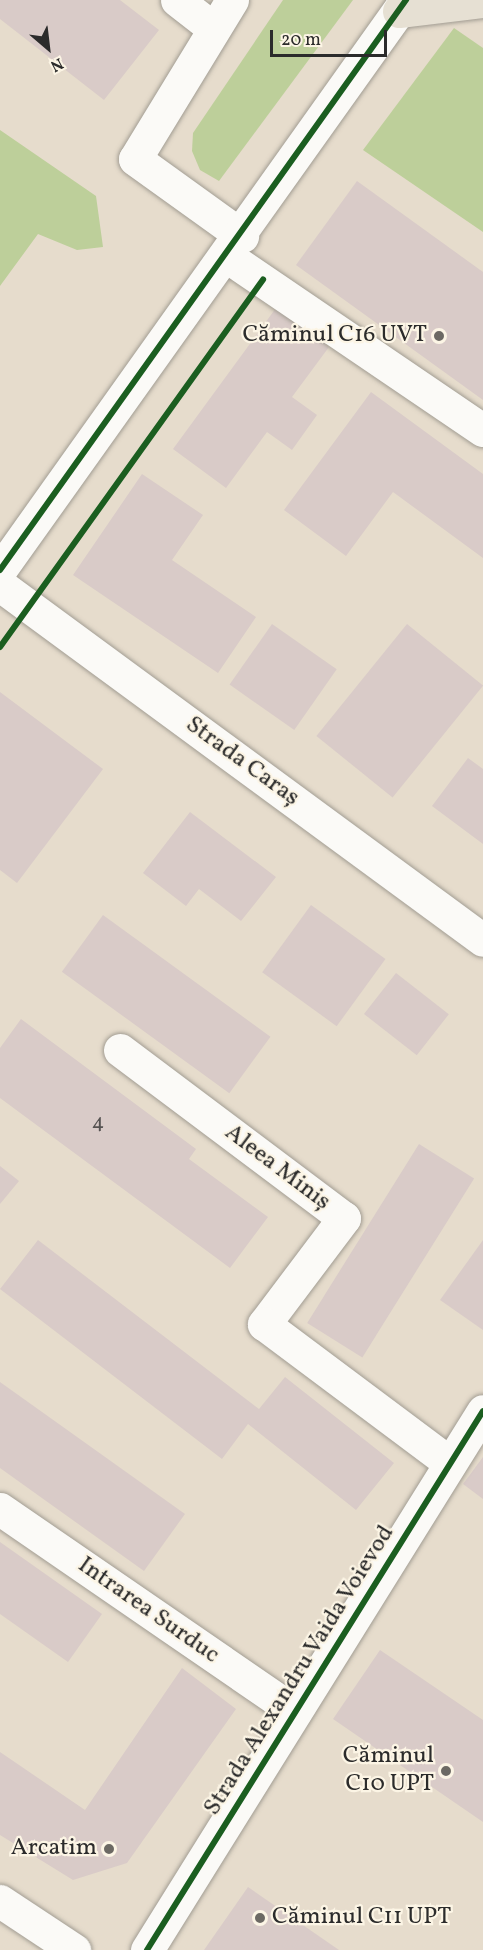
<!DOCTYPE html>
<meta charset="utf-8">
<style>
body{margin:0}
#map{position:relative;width:483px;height:1950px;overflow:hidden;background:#e6dccc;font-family:Vollkorn,serif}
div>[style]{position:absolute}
.green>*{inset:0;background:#bdcf9a}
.building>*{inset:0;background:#d9cbc8;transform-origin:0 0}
.roads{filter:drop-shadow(0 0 2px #a29d93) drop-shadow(0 0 2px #a29d93)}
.minor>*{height:33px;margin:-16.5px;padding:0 16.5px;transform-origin:16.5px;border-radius:16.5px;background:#fbfaf7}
.major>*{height:33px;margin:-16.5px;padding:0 16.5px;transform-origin:16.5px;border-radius:16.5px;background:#e6e0d3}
.cycleway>*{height:6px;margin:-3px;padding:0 3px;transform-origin:3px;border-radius:3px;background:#1b5e20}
.dots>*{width:16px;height:16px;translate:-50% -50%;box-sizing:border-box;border:3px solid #fcf5e5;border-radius:50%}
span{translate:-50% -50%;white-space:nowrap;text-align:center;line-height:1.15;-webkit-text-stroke:4.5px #fcf5e5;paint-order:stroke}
.number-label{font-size:21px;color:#565352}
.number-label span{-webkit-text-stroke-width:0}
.poi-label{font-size:24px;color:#2b2b2b}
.right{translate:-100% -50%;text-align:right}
.left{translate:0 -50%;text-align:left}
.street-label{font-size:24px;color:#2b2b2b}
.north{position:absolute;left:18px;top:18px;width:60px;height:60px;-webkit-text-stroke:4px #fcf5e5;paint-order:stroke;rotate:152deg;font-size:16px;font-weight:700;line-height:24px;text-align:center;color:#2b2b2b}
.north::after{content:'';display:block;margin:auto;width:21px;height:27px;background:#2b2b2b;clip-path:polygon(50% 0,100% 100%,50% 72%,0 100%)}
.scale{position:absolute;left:270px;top:30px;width:117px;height:27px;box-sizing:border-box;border:3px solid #2b2b2b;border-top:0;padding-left:8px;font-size:18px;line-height:21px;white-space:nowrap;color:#2b2b2b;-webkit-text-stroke:4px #fcf5e5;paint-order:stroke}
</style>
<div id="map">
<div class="green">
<i style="clip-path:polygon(283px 0,353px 0,219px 181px,200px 170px,192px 151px,193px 133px)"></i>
<i style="clip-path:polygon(454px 28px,483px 48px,483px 232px,363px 150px)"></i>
<i style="clip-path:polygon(0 130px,96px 196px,103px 247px,77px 250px,38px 234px,0 286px)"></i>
</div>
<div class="building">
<i style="clip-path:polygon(0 0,120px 0,159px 30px,104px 100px,0 19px)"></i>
<i style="clip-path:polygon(357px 181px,483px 272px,483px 400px,296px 265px)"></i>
<i style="clip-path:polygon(276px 308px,329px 347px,292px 397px,317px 415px,292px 450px,267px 432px,226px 488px,173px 449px)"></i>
<i style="clip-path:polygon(371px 392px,483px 474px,483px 558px,393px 492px,346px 556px,284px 510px)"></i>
<i style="clip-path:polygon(142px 474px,203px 515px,172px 560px,256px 617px,218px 673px,73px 575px)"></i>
<i style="left:272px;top:624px;width:79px;height:74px;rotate:35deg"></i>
<i style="left:407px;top:624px;width:98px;height:144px;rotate:39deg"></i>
<i style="clip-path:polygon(0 692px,103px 769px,17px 883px,0 870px)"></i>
<i style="clip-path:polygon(468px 758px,483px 769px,483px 844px,432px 806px)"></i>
<i style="clip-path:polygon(190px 812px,276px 877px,241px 921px,199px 889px,186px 906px,143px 873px)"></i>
<i style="left:311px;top:905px;width:92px;height:83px;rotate:36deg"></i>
<i style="left:103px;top:915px;width:207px;height:70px;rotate:36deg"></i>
<i style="left:396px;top:973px;width:67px;height:52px;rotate:38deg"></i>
<i style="clip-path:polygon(21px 1019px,196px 1149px,189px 1159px,268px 1217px,230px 1268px,0 1098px,0 1048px)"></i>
<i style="left:419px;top:1144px;width:65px;height:211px;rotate:32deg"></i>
<i style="clip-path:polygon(0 1166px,19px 1181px,0 1204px)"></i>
<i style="clip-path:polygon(38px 1240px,259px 1409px,285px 1377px,394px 1463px,356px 1510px,248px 1424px,222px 1459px,0 1289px)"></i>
<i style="clip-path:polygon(483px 1240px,483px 1330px,440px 1300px)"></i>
<i style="clip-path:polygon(0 1382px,185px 1514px,144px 1571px,0 1468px)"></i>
<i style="clip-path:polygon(483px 1457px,483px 1499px,463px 1484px)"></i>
<i style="clip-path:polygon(0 1542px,102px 1614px,68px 1662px,0 1614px)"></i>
<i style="clip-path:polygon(380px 1650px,483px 1720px,483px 1822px,333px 1719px)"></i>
<i style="clip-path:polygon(182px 1668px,236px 1709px,127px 1863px,73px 1880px,0 1835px,0 1752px,85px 1810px)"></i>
<i style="clip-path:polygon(248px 1887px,339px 1950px,204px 1950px)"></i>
</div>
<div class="roads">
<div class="minor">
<i style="left:177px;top:0;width:46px;rotate:37.9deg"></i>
<i style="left:232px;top:0;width:186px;rotate:121.4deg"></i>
<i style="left:135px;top:159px;width:132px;rotate:35.7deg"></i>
<i style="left:228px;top:257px;width:308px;rotate:34.2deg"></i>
<i style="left:0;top:570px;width:700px;rotate:-54.54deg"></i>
<i style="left:0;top:585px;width:599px;rotate:36.32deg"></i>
<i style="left:120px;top:1050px;width:280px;rotate:36.9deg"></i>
<i style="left:344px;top:1218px;width:133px;rotate:127deg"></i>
<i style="left:264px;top:1324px;width:232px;rotate:36.8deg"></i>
<i style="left:0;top:1509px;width:358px;rotate:34.5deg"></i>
<i style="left:0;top:1901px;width:89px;rotate:33.5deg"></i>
<i style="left:147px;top:1950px;width:635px;rotate:-58.06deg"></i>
</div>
<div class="major">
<i style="left:399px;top:11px;width:85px;rotate:-6.8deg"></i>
</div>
</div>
<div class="cycleway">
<i style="left:0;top:570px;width:700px;rotate:-54.54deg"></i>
<i style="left:0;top:647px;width:452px;rotate:-54.4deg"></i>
<i style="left:147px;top:1950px;width:635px;rotate:-58.06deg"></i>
</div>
<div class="dots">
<i style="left:439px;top:336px;background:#6c6963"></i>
<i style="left:446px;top:1771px;background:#6c6963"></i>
<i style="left:109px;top:1849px;background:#6c6963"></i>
<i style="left:260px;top:1918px;background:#6c6963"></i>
</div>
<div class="number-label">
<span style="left:98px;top:1123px">4</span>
</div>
<div class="poi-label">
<span class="right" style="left:427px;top:336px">Căminul C16 UVT</span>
<span class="right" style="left:434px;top:1771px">Căminul<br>C10 UPT</span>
<span class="right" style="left:97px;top:1849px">Arcatim</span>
<span class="left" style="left:272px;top:1918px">Căminul C11 UPT</span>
</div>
<div class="street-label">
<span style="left:242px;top:762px;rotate:36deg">Strada Caraș</span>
<span style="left:277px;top:1168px;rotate:37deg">Aleea Miniș</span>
<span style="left:148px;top:1611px;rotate:35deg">Intrarea Surduc</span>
<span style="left:300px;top:1671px;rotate:-58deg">Strada Alexandru Vaida Voievod</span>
</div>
<div class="north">N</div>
<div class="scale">20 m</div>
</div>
